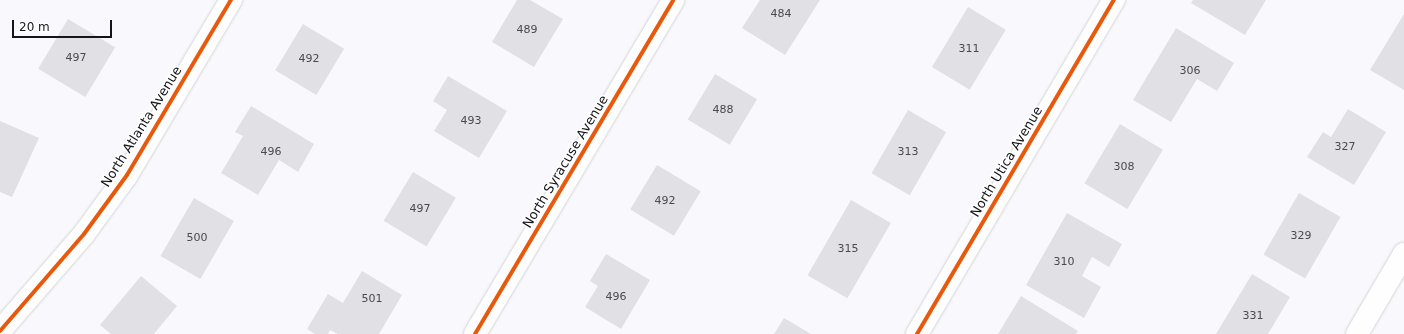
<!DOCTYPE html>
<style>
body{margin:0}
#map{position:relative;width:1404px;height:334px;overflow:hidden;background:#f9f9fd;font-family:"DejaVu Sans",sans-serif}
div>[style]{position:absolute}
.building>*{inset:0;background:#e1e0e4;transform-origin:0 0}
.roads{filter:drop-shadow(0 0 1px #d4d4d7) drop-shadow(0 0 1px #d4d4d7)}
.street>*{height:22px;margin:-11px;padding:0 11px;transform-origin:11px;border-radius:11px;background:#fefeff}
.cycleway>*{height:4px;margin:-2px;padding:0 2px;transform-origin:2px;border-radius:2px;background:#e8590c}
span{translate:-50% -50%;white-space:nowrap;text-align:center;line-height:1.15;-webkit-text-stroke:3px #fff;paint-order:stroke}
.number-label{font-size:11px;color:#4a494d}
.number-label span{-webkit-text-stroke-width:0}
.street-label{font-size:13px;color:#151418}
.scale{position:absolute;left:12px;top:20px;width:100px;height:18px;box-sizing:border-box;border:2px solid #151418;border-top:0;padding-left:5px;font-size:12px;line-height:14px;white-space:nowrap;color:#151418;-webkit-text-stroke:3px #fff;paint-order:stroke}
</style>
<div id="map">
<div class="building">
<i style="clip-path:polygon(517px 0,530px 0,563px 19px,534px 67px,492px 42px)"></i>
<i style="clip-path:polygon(760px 0,820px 0,785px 55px,742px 28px)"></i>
<i style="clip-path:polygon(1193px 0,1266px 0,1245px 35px,1191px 3px)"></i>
<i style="left:968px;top:7px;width:44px;height:70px;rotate:31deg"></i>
<i style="clip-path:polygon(1404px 14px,1404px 90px,1370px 70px)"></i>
<i style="left:68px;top:19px;width:55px;height:58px;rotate:31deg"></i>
<i style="left:303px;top:24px;width:48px;height:54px;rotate:31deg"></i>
<i style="clip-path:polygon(1176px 28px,1234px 63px,1217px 91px,1197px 79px,1171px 122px,1133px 100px)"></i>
<i style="left:715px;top:74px;width:49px;height:53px;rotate:31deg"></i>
<i style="clip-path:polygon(448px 76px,507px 111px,479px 158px,434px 131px,447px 110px,433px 101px)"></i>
<i style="clip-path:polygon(251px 106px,314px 144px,298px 172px,279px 160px,258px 195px,221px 173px,243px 136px,235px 132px)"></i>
<i style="clip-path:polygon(1348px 109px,1386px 132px,1354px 185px,1307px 157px,1323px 132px,1331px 137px)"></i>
<i style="left:908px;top:110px;width:44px;height:73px;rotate:30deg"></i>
<i style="clip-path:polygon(0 121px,39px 138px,12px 197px,0 192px)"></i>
<i style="left:1120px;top:124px;width:50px;height:69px;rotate:31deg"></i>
<i style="left:657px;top:165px;width:51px;height:52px;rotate:31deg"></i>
<i style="left:413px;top:172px;width:50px;height:57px;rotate:31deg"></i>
<i style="left:1299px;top:193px;width:48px;height:71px;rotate:30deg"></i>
<i style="left:194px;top:198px;width:46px;height:67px;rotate:30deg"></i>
<i style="left:851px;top:200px;width:46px;height:87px;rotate:30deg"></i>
<i style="clip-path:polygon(1067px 213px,1122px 244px,1109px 267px,1092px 257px,1082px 276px,1101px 287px,1084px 318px,1026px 285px)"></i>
<i style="clip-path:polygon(606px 254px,650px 280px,621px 329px,585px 307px,598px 286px,590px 281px)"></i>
<i style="clip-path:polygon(362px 271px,402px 295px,379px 334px,338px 334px,330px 330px,328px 334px,315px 334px,307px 329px,328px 294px,343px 303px)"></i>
<i style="clip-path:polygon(1252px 274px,1290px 297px,1268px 334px,1216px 334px)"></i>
<i style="clip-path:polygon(141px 276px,177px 306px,154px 334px,111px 334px,100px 325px)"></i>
<i style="clip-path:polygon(1021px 296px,1078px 331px,1076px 334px,998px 334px)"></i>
<i style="clip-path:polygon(784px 318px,811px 334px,774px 334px)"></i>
</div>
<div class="roads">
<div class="street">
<i style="left:0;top:331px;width:128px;rotate:-49.1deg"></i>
<i style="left:84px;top:234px;width:73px;rotate:-53.9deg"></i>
<i style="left:127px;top:175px;width:204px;rotate:-59.3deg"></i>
<i style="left:475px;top:334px;width:388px;rotate:-59.3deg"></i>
<i style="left:917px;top:334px;width:388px;rotate:-59.5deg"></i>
<i style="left:1357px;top:334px;width:93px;rotate:-59.6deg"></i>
</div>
</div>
<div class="cycleway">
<i style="left:0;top:331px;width:128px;rotate:-49.1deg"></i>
<i style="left:84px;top:234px;width:73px;rotate:-53.9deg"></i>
<i style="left:127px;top:175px;width:204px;rotate:-59.3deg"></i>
<i style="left:475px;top:334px;width:388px;rotate:-59.3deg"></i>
<i style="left:917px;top:334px;width:388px;rotate:-59.5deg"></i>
</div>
<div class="number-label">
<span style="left:781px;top:14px">484</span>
<span style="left:527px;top:30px">489</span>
<span style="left:969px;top:49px">311</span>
<span style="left:76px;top:58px">497</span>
<span style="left:309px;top:59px">492</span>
<span style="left:1190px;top:71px">306</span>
<span style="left:723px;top:110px">488</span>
<span style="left:471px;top:121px">493</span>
<span style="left:1345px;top:147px">327</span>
<span style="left:271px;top:152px">496</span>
<span style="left:908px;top:152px">313</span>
<span style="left:1124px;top:167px">308</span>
<span style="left:665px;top:201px">492</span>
<span style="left:420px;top:209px">497</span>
<span style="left:1301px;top:236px">329</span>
<span style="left:197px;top:238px">500</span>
<span style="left:848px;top:249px">315</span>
<span style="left:1064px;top:262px">310</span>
<span style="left:616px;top:297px">496</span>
<span style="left:372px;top:299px">501</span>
<span style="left:1253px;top:316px">331</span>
</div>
<div class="street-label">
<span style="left:142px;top:127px;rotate:-58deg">North Atlanta Avenue</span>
<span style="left:566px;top:162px;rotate:-59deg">North Syracuse Avenue</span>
<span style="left:1007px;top:162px;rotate:-59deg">North Utica Avenue</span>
</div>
<div class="scale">20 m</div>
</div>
